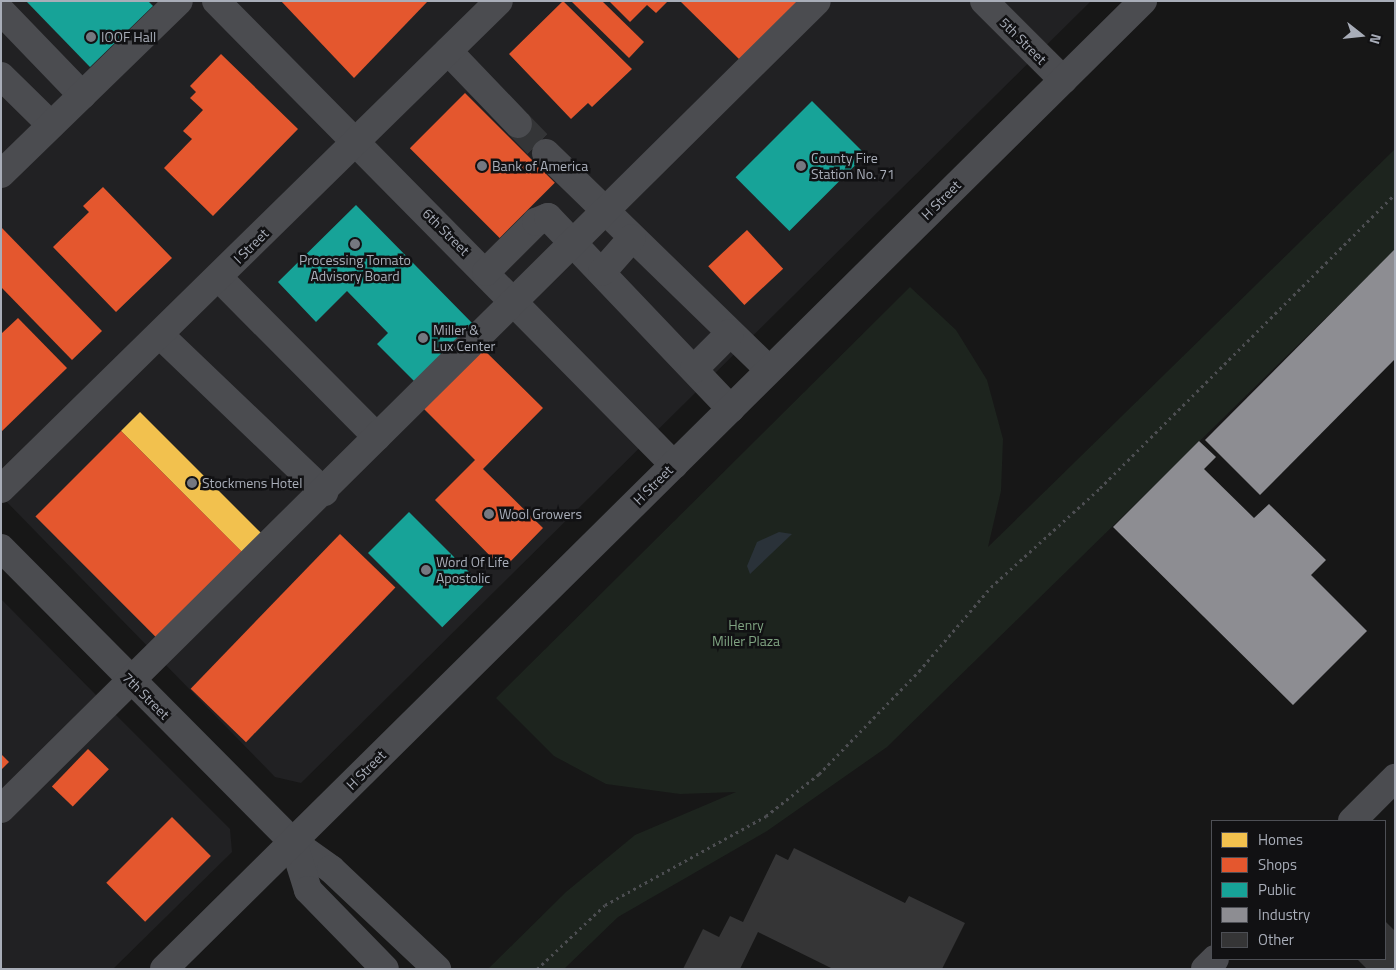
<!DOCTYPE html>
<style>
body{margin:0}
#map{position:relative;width:1396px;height:970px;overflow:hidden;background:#171717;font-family:"Titillium Web",sans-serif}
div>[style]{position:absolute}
.built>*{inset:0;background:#212123}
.green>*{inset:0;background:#1d241e}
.water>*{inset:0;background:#2a3239}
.homes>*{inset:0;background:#f2c14e;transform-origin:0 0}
.shops>*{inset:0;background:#e4572e;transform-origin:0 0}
.public>*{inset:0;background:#17a398;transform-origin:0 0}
.industry>*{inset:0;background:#8d8d92}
.building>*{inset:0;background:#353536}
.minor-tunnel>*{height:28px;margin-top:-14px;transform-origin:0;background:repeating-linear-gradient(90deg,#343537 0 28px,transparent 0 42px)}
.path>*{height:3px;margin-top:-1.5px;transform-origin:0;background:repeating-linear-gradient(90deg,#4d4e52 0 2.5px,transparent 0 6.5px)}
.minor>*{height:28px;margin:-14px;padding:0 14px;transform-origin:14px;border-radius:14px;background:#4b4c50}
.dots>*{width:14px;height:14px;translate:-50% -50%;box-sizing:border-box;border:2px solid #111113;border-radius:50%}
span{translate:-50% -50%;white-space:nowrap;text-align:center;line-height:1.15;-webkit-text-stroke:5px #111113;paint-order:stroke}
.poi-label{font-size:14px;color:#a8adb8}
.left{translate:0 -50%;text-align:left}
.street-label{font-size:14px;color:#a8adb8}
.park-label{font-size:14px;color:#7fa381}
.frame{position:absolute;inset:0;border:2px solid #a8adb8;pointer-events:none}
.legend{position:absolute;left:1211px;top:820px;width:175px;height:140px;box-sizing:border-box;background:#111113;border:1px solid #4d4f55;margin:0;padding:6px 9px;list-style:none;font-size:15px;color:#a8adb8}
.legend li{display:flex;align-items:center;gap:10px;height:25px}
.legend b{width:25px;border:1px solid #4d4f55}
.north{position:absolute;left:1336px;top:10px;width:50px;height:50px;-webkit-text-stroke:4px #111113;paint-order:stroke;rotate:106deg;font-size:14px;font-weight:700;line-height:20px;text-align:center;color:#a8adb8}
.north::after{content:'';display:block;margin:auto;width:18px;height:22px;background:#a8adb8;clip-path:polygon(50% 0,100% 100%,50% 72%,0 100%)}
</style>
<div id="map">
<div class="built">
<i style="clip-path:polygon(1px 1px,1091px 1px,301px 783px,275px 777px,1px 496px)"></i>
<i style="clip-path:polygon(1px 599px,98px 697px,1px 793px)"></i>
<i style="clip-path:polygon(115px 714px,230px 829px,232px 852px,113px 969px,1px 969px,1px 825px)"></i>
</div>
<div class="green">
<i style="clip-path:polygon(1395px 149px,1395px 250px,887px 747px,767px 831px,618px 917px,564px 969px,488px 969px,566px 892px,635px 835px,736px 792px,680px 794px,606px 784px,554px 756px,496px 698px,910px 287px,956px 330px,987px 380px,1003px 439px,1001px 491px,988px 547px)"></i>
</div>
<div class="water">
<i style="clip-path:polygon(779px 532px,792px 534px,750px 574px,747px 566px,757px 542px)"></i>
</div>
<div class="homes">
<i style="left:140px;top:412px;width:173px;height:27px;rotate:45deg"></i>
</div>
<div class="shops">
<i style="clip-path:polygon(281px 1px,428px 1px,354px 78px)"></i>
<i style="clip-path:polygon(563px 1px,632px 69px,592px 107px,588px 103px,571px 119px,509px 54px)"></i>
<i style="clip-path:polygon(571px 1px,602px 1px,644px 42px,629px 58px)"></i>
<i style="clip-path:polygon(609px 1px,668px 1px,656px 13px,647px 5px,630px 22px)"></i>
<i style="clip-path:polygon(680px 1px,801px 1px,740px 60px)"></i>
<i style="clip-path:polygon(221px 54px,298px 129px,213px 216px,164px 168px,192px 139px,183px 131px,203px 110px,190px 98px,196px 92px,190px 86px)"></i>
<i style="left:465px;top:93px;width:127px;height:78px;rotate:45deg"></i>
<i style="clip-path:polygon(103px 187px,172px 258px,116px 312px,53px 247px,89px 212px,83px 206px)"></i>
<i style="clip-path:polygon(1px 227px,102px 331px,72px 360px,1px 287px)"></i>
<i style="left:747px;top:230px;width:53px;height:53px;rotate:47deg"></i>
<i style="clip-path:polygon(18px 318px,67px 368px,1px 432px,1px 334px)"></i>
<i style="clip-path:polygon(482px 348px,543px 408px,483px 469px,543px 528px,503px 569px,435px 500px,475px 460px,423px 408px)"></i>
<i style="left:121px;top:431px;width:173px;height:121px;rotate:45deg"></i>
<i style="left:340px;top:534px;width:77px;height:215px;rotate:44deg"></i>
<i style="left:88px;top:749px;width:29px;height:52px;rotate:44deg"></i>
<i style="clip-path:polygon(1px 754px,9px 762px,1px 770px)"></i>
<i style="left:172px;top:817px;width:55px;height:93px;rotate:45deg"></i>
</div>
<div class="public">
<i style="clip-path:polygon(26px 1px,148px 1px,153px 6px,90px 67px)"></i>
<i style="left:812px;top:101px;width:76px;height:108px;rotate:45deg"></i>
<i style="clip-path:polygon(356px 205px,476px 327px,417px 384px,377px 344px,388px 333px,347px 291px,316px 322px,278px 282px)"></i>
<i style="left:409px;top:512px;width:105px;height:58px;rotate:45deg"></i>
</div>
<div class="industry">
<i style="clip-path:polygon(1395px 249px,1395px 359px,1260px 495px,1205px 440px)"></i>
<i style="clip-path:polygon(1199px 441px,1216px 457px,1204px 469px,1254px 518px,1269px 504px,1326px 560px,1311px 575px,1367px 631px,1293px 705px,1113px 527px)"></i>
</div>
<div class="building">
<i style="clip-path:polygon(794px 848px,905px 903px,909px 896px,965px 923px,942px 969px,833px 969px,758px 932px,740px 969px,683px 969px,703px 929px,719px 937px,730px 916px,743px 922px,776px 854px,788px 860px)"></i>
<i style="clip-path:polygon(1385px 921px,1395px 931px,1395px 969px,1367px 969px,1357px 959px,1385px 959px)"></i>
</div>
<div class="minor-tunnel">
<i style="left:518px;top:124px;width:40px;rotate:46deg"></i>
</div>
<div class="path">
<i style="left:537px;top:969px;width:93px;rotate:-43.3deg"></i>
<i style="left:605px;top:905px;width:184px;rotate:-28.9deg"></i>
<i style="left:766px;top:816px;width:68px;rotate:-38.4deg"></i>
<i style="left:819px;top:774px;width:144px;rotate:-45.8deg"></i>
<i style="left:919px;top:671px;width:111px;rotate:-49.4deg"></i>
<i style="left:991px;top:587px;width:147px;rotate:-42.2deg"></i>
<i style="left:1100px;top:488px;width:416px;rotate:-44.9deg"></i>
</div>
<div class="minor">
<i style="left:216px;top:1px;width:652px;rotate:45.37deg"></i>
<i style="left:984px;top:1px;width:112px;rotate:45deg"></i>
<i style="left:1px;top:11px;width:117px;rotate:46deg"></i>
<i style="left:448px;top:51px;width:101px;rotate:46.2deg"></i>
<i style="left:1px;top:76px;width:70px;rotate:44.4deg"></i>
<i style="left:546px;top:153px;width:311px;rotate:44.2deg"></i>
<i style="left:1px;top:174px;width:248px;rotate:-44.2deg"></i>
<i style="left:486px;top:272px;width:71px;rotate:-45deg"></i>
<i style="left:536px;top:222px;width:13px;rotate:-23deg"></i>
<i style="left:548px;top:217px;width:265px;rotate:46.4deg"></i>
<i style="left:602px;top:272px;width:45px;rotate:-48.6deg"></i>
<i style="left:219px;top:278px;width:224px;rotate:45.2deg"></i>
<i style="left:161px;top:336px;width:226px;rotate:43.7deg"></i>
<i style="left:694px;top:369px;width:51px;rotate:-45deg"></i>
<i style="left:1px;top:489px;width:697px;rotate:-44.42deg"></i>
<i style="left:1px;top:548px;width:414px;rotate:45.2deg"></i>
<i style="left:293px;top:842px;width:47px;rotate:35.4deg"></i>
<i style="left:331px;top:869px;width:146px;rotate:43.3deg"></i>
<i style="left:1px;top:809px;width:1148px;rotate:-44.72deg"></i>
<i style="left:1352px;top:821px;width:61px;rotate:-45deg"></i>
<i style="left:293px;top:842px;width:50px;rotate:72.6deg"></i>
<i style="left:308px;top:890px;width:110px;rotate:45.7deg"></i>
<i style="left:164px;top:969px;width:1377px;rotate:-44.68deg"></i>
<i style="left:1205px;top:969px;width:14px;rotate:-45deg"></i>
</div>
<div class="dots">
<i style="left:91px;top:37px;background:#757880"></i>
<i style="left:482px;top:166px;background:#757880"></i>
<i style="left:801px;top:166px;background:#757880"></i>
<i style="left:355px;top:244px;background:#757880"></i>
<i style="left:423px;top:338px;background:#757880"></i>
<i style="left:192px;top:483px;background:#757880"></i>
<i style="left:489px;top:514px;background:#757880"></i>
<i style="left:426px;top:570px;background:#757880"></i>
</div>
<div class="poi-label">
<span class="left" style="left:101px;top:37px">IOOF Hall</span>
<span class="left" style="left:811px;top:166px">County Fire<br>Station No. 71</span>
<span class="left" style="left:492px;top:166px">Bank of America</span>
<span style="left:355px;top:268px">Processing Tomato<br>Advisory Board</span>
<span class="left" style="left:433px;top:338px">Miller &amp;<br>Lux Center</span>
<span class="left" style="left:202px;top:483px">Stockmens Hotel</span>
<span class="left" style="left:499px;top:514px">Wool Growers</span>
<span class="left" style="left:436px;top:570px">Word Of Life<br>Apostolic</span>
</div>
<div class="street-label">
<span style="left:1023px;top:41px;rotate:45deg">5th Street</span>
<span style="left:941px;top:200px;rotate:-45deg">H Street</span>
<span style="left:446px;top:232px;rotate:45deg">6th Street</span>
<span style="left:251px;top:246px;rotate:-45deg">I Street</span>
<span style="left:653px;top:485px;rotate:-45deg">H Street</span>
<span style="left:146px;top:696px;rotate:45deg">7th Street</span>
<span style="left:366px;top:770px;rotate:-45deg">H Street</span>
</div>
<div class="park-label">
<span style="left:746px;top:633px">Henry<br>Miller Plaza</span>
</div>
<div class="frame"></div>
<ul class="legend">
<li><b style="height:14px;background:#f2c14e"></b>Homes</li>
<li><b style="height:14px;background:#e4572e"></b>Shops</li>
<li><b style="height:14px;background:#17a398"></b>Public</li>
<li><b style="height:14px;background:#8d8d92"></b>Industry</li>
<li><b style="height:14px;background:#353536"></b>Other</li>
</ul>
<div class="north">N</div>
</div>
